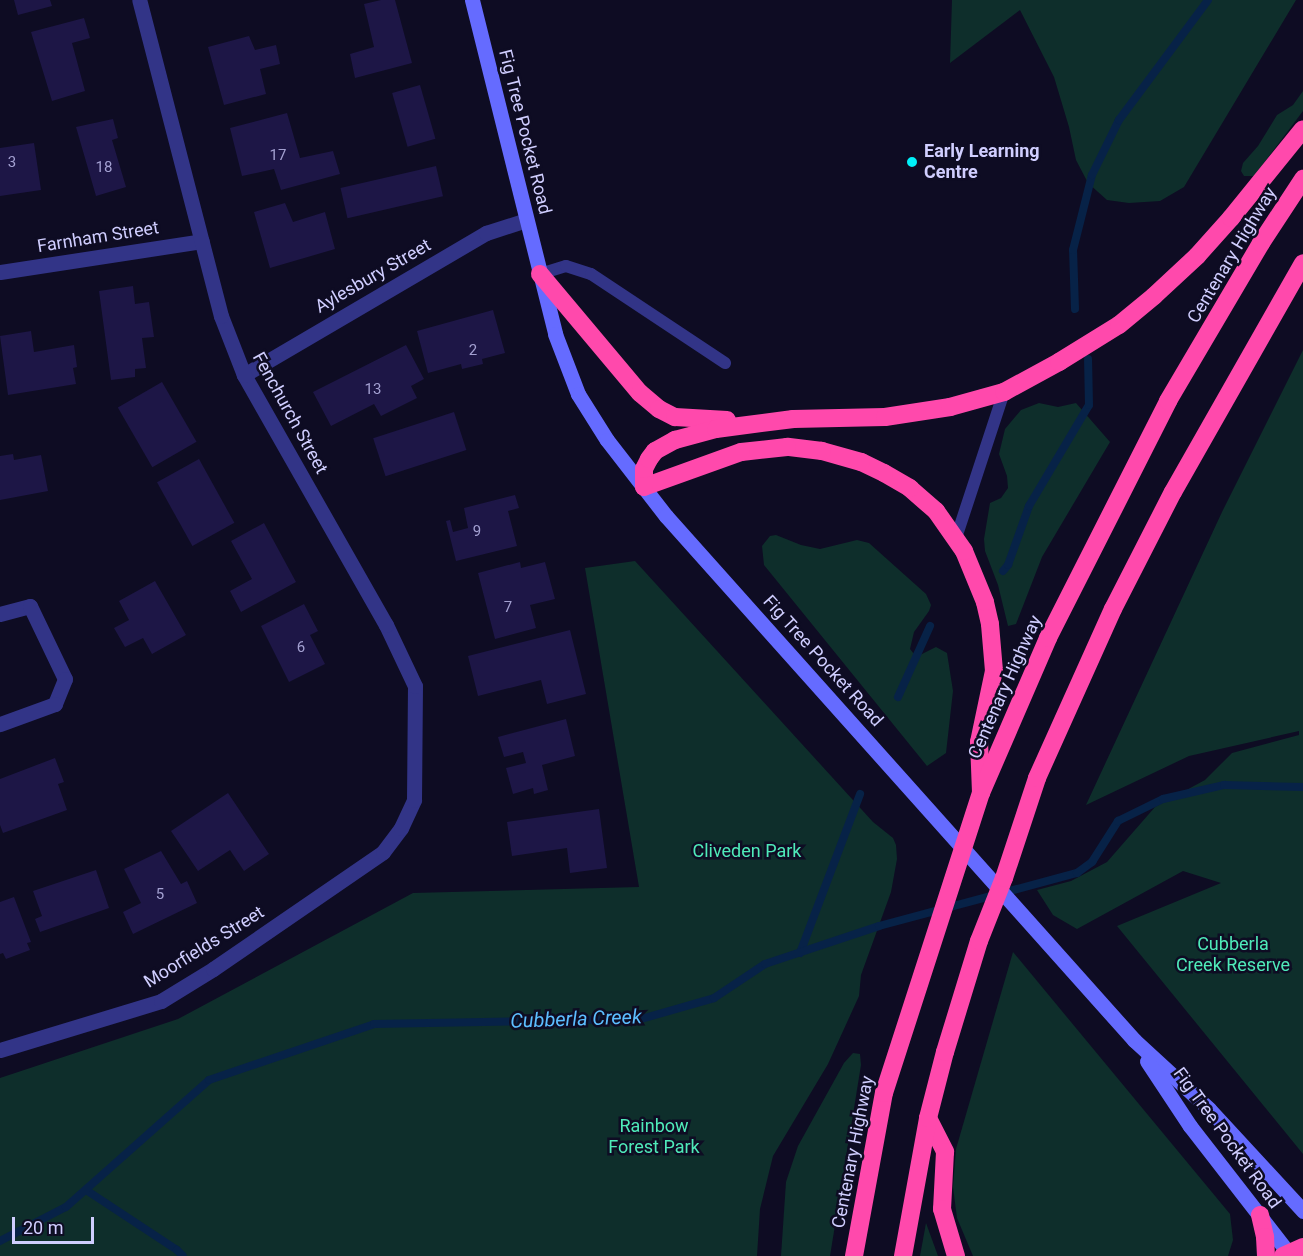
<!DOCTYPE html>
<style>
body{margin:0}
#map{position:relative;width:1303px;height:1256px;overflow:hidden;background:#0e0c23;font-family:Roboto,sans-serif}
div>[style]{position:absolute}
.green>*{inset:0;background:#0e2e2b}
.stream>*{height:8px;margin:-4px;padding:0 4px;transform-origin:4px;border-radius:4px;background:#072247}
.building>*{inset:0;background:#1d1646;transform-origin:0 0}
.service>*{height:12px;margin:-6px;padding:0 6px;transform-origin:6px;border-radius:6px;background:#323487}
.minor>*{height:15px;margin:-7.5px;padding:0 7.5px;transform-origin:7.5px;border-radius:7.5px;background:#323487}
.secondary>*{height:15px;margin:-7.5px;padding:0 7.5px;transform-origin:7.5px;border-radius:7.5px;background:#656bff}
.motorway>*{height:18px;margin:-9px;padding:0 9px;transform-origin:9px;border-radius:9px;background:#ff49ac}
.dots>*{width:16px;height:16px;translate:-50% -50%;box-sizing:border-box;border:3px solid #0e0c23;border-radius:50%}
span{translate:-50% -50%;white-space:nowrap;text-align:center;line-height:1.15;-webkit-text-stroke:5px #0e0c23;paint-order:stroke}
.number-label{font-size:15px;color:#a3a0d1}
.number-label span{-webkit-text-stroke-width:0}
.street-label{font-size:18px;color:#d0ceff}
.poi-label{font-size:18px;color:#d0ceff;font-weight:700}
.left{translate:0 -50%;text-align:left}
.park-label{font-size:18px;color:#4feab9}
.water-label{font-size:20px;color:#5cbeff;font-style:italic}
.scale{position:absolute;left:12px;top:1217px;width:82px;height:27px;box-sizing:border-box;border:3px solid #d0ceff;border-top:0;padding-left:8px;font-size:18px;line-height:21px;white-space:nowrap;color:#d0ceff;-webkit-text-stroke:4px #0e0c23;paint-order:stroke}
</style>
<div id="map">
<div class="green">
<i style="clip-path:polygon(952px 0,1296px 0,1184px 187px,1160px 201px,1129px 203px,1107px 200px,1088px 183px,1076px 160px,1069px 127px,1054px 77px,1020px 10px,950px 63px)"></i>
<i style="clip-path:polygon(1303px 91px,1303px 111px,1254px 176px,1244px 176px,1241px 171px,1243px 163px,1258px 146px,1277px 115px,1293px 105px)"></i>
<i style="clip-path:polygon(1303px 350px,1303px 1154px,1117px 926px,1221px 883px,1183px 871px,1077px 929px,1053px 915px,1037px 890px,1071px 881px,1107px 862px,1155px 807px,1205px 780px,1232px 753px,1299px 735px,1299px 731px,1189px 756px,1086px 805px,1222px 512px)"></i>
<i style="clip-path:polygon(1039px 403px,1058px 407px,1076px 403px,1110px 442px,1042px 557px,1016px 624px,1008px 626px,998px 585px,985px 551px,984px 539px,990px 503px,1001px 498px,1008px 488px,1007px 476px,999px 454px,1005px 429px,1021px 410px)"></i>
<i style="clip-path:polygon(776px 535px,801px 545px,820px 549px,857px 540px,869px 543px,926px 594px,931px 605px,929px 611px,914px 632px,910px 649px,914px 654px,920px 655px,936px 647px,947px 653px,953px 691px,946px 753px,927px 766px,764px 565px,762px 546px,770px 536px)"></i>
<i style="clip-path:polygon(635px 561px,873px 822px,893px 838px,896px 845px,897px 859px,891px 892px,861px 975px,859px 996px,828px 1064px,773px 1156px,760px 1209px,757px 1256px,0 1256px,0 1078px,178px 1019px,413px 893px,639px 887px,585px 568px)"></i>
<i style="clip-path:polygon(1013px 952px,1230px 1214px,1233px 1240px,1228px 1256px,973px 1256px,957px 1218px,953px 1187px,956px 1149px)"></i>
<i style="clip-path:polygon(853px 1053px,860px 1054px,861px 1065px,830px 1256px,781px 1256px,786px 1182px,798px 1146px,844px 1063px)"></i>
<i style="clip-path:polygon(926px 1223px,938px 1256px,920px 1256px)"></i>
</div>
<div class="stream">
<i style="left:1075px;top:309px;width:59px;rotate:-91.9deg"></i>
<i style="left:1073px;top:250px;width:77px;rotate:-75.8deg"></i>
<i style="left:1092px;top:175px;width:61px;rotate:-63.9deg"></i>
<i style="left:1119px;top:120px;width:149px;rotate:-53.4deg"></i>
<i style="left:1003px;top:571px;width:8px;rotate:-50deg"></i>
<i style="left:1008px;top:565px;width:63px;rotate:-70.4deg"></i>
<i style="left:1029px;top:506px;width:117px;rotate:-59.3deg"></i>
<i style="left:1089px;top:405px;width:46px;rotate:-91.2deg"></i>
<i style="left:898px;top:697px;width:78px;rotate:-65.7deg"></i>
<i style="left:800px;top:953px;width:170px;rotate:-69.3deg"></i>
<i style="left:86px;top:1190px;width:109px;rotate:33.4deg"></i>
<i style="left:177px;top:1250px;width:8px;rotate:45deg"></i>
<i style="left:0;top:1241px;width:74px;rotate:-27.3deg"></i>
<i style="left:66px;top:1207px;width:191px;rotate:-41.6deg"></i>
<i style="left:209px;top:1080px;width:174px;rotate:-18.7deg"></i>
<i style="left:374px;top:1024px;width:267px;rotate:-1.1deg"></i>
<i style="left:641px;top:1019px;width:76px;rotate:-16deg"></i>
<i style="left:714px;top:998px;width:61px;rotate:-33.7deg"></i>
<i style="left:765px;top:964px;width:120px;rotate:-18.4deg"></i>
<i style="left:879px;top:926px;width:205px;rotate:-15deg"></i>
<i style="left:1077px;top:873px;width:19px;rotate:-36deg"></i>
<i style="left:1092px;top:862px;width:49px;rotate:-57.6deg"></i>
<i style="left:1118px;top:821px;width:50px;rotate:-26.1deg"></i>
<i style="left:1163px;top:799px;width:63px;rotate:-12.9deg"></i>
<i style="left:1224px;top:785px;width:79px;rotate:1.5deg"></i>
</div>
<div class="building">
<i style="clip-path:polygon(14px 0,50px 0,52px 6px,18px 15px)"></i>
<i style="clip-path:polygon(381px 0,395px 0,412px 63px,355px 78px,350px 54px,374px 47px,364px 4px)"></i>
<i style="clip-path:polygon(84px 18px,90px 38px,72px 43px,85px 91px,52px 101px,31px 32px)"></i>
<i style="clip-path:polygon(249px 36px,255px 50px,276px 45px,280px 64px,260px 69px,266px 94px,224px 105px,208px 47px)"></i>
<i style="left:420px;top:85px;width:56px;height:29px;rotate:74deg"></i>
<i style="clip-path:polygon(287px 113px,300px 158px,333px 151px,340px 174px,281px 190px,274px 169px,242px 176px,230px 128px)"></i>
<i style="clip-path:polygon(113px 119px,118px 138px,112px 140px,126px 187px,96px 196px,76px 127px)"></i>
<i style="clip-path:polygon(34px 143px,41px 190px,0 196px,0 148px)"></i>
<i style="left:436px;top:166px;width:31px;height:98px;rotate:77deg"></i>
<i style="clip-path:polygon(285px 203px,293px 222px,325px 212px,335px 249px,270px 268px,254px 212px)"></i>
<i style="clip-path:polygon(133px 286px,135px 304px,149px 302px,154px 337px,142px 338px,146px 368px,135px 369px,135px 377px,111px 380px,99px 291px)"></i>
<i style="clip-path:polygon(493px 310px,505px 353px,482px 359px,483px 364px,462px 369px,461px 364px,428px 373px,417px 331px)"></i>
<i style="clip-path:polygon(31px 331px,34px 352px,74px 345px,77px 367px,73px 368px,76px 384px,8px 395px,0 336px)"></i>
<i style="clip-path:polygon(406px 345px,424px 379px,411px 386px,417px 398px,381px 416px,374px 404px,331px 426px,313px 392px)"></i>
<i style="left:162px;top:382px;width:69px;height:51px;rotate:60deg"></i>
<i style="left:454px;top:412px;width:40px;height:85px;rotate:72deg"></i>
<i style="clip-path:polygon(13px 454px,14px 460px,41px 455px,48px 491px,0 500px,0 456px)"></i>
<i style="left:199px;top:459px;width:73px;height:48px;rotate:61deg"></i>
<i style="clip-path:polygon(515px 495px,519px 508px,508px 511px,517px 546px,456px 561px,446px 521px,450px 520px,453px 532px,468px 528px,464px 508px)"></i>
<i style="clip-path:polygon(264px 523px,296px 582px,241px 612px,230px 591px,252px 579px,231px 541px)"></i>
<i style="clip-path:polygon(520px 562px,521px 568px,545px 562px,555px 599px,530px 605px,536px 628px,495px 639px,478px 573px)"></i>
<i style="clip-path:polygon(155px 581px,186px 635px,152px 654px,143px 638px,125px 647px,114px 628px,129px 620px,119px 601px)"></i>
<i style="clip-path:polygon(304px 604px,318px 631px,310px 635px,325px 664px,289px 682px,261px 626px)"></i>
<i style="clip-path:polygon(570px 630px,586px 694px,547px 704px,541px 680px,478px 696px,468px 656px)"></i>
<i style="clip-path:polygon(566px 719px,575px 756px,542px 765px,548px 790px,534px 794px,533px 788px,513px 794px,506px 768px,526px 763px,523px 752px,504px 757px,498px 737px)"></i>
<i style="clip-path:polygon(55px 758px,64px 782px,58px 784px,67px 810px,3px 833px,0 825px,0 779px)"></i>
<i style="clip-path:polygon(228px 793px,269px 854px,244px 871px,230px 850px,198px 871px,171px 831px)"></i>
<i style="clip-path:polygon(599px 809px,607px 868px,570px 873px,567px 848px,512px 856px,507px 822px)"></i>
<i style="clip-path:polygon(161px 851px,181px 884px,187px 881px,197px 903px,133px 934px,123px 912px,141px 903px,124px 869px)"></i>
<i style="clip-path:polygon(96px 870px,109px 908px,40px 932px,35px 919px,42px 916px,33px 891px)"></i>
<i style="clip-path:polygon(14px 897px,31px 942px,27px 943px,30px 950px,6px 959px,3px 953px,0 954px,0 902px)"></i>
</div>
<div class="service">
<i style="left:540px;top:274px;width:27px;rotate:-17deg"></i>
<i style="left:566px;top:266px;width:26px;rotate:18deg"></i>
<i style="left:591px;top:274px;width:161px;rotate:33.6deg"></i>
<i style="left:956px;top:538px;width:154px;rotate:-71.8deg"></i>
</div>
<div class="minor">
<i style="left:0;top:272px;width:204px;rotate:-8.7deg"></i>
<i style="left:244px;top:375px;width:281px;rotate:-30.4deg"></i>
<i style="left:486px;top:233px;width:42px;rotate:-18deg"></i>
<i style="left:0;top:614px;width:31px;rotate:-15deg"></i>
<i style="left:30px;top:606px;width:81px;rotate:64.4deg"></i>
<i style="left:65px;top:679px;width:27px;rotate:112deg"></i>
<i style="left:55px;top:704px;width:59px;rotate:160deg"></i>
<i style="left:0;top:1050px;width:168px;rotate:-16.9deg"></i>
<i style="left:161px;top:1001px;width:61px;rotate:-31.6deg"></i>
<i style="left:213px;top:969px;width:206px;rotate:-34.5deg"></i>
<i style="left:383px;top:852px;width:30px;rotate:-53deg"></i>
<i style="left:401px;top:828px;width:31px;rotate:-65deg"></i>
<i style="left:414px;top:800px;width:114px;rotate:-89.5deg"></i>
<i style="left:415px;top:686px;width:68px;rotate:-115.4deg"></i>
<i style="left:386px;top:625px;width:288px;rotate:-119.6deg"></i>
<i style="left:244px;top:375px;width:63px;rotate:-111.3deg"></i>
<i style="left:221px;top:316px;width:326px;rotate:-104.5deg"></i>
</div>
<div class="secondary">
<i style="left:472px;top:0;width:344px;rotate:76deg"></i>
<i style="left:555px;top:334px;width:64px;rotate:69deg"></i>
<i style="left:578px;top:394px;width:54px;rotate:57.8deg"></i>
<i style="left:607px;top:440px;width:96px;rotate:52.2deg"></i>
<i style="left:666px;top:516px;width:703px;rotate:48.23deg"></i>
<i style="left:1134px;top:1040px;width:102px;rotate:42.6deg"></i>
<i style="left:1209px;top:1109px;width:139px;rotate:47.3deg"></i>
<i style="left:1147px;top:1061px;width:78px;rotate:56.5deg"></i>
<i style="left:1190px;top:1126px;width:165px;rotate:52.2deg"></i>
</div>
<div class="motorway">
<i style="left:540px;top:274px;width:155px;rotate:50deg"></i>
<i style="left:640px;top:393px;width:25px;rotate:40deg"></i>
<i style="left:659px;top:409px;width:18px;rotate:27deg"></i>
<i style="left:675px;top:417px;width:52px;rotate:3.3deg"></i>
<i style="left:981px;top:793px;width:51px;rotate:-92.2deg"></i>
<i style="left:979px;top:742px;width:73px;rotate:-78.1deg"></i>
<i style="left:994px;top:671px;width:47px;rotate:-94.9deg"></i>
<i style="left:990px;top:624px;width:23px;rotate:-103deg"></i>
<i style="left:985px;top:602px;width:55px;rotate:-112.4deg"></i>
<i style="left:964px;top:551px;width:49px;rotate:-125deg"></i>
<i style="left:936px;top:511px;width:35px;rotate:-139deg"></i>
<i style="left:910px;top:488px;width:30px;rotate:-150deg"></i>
<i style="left:884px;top:473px;width:25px;rotate:-154deg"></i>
<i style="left:861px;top:462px;width:41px;rotate:-164.2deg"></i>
<i style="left:822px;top:451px;width:35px;rotate:-173deg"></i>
<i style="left:787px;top:447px;width:46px;rotate:173.8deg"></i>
<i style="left:741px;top:452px;width:103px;rotate:160.2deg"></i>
<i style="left:644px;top:487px;width:18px;rotate:-90deg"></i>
<i style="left:644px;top:469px;width:11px;rotate:-63deg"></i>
<i style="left:649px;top:459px;width:10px;rotate:-53deg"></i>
<i style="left:655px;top:451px;width:23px;rotate:-29deg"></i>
<i style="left:675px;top:440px;width:42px;rotate:-15deg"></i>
<i style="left:716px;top:429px;width:78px;rotate:-7.4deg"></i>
<i style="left:793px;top:419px;width:92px;rotate:-1.2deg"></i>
<i style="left:885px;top:417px;width:66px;rotate:-8.7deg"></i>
<i style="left:950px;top:407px;width:56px;rotate:-15.5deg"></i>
<i style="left:1004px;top:392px;width:63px;rotate:-28.6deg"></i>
<i style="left:1059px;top:362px;width:70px;rotate:-31.7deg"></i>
<i style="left:1119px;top:325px;width:45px;rotate:-39.6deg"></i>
<i style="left:1154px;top:296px;width:59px;rotate:-42.9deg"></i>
<i style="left:1197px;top:256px;width:51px;rotate:-48.2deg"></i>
<i style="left:1231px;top:218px;width:114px;rotate:-51deg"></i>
<i style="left:928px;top:1118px;width:38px;rotate:63deg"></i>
<i style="left:945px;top:1152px;width:57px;rotate:93deg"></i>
<i style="left:942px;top:1209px;width:49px;rotate:73.4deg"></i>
<i style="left:1260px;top:1215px;width:23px;rotate:77deg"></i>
<i style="left:1265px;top:1237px;width:19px;rotate:87deg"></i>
<i style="left:854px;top:1256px;width:166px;rotate:-79.6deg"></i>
<i style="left:884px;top:1093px;width:315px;rotate:-72.1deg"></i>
<i style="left:981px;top:793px;width:169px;rotate:-66.6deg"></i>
<i style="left:1048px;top:638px;width:266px;rotate:-63.1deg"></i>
<i style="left:1168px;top:401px;width:183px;rotate:-59.5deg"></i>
<i style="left:1261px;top:243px;width:77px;rotate:-56.7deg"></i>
<i style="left:903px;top:1256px;width:140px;rotate:-79.7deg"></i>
<i style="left:928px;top:1118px;width:68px;rotate:-75.6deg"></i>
<i style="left:945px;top:1052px;width:116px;rotate:-73deg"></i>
<i style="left:979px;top:941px;width:68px;rotate:-68.4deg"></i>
<i style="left:1004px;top:878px;width:105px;rotate:-71.7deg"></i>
<i style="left:1037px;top:778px;width:185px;rotate:-65.8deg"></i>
<i style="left:1113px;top:609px;width:131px;rotate:-62.9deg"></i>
<i style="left:1173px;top:492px;width:263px;rotate:-60.4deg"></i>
<i style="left:1283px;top:1256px;width:22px;rotate:-24deg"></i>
</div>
<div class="dots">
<i style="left:912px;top:162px;background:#00f0f9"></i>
</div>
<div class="number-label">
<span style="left:278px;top:156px">17</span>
<span style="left:12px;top:163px">3</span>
<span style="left:104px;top:168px">18</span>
<span style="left:473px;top:351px">2</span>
<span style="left:373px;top:390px">13</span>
<span style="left:477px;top:532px">9</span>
<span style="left:508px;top:608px">7</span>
<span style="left:301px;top:648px">6</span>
<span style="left:160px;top:895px">5</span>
</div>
<div class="street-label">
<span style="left:525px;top:132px;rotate:76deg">Fig Tree Pocket Road</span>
<span style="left:98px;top:237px;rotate:-9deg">Farnham Street</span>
<span style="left:1232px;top:255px;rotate:-59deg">Centenary Highway</span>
<span style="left:373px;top:276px;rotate:-30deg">Aylesbury Street</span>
<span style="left:290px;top:413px;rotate:61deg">Fenchurch Street</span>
<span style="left:823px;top:661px;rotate:48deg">Fig Tree Pocket Road</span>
<span style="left:1005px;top:687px;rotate:-66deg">Centenary Highway</span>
<span style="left:204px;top:947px;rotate:-32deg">Moorfields Street</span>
<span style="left:1227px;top:1138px;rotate:54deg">Fig Tree Pocket Road</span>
<span style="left:853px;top:1152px;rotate:-79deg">Centenary Highway</span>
</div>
<div class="poi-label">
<span class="left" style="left:924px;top:162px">Early Learning<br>Centre</span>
</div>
<div class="park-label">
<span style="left:747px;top:851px">Cliveden Park</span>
<span style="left:1233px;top:955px">Cubberla<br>Creek Reserve</span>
<span style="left:654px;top:1137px">Rainbow<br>Forest Park</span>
</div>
<div class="water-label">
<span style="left:576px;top:1019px;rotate:-2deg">Cubberla Creek</span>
</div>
<div class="scale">20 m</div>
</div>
